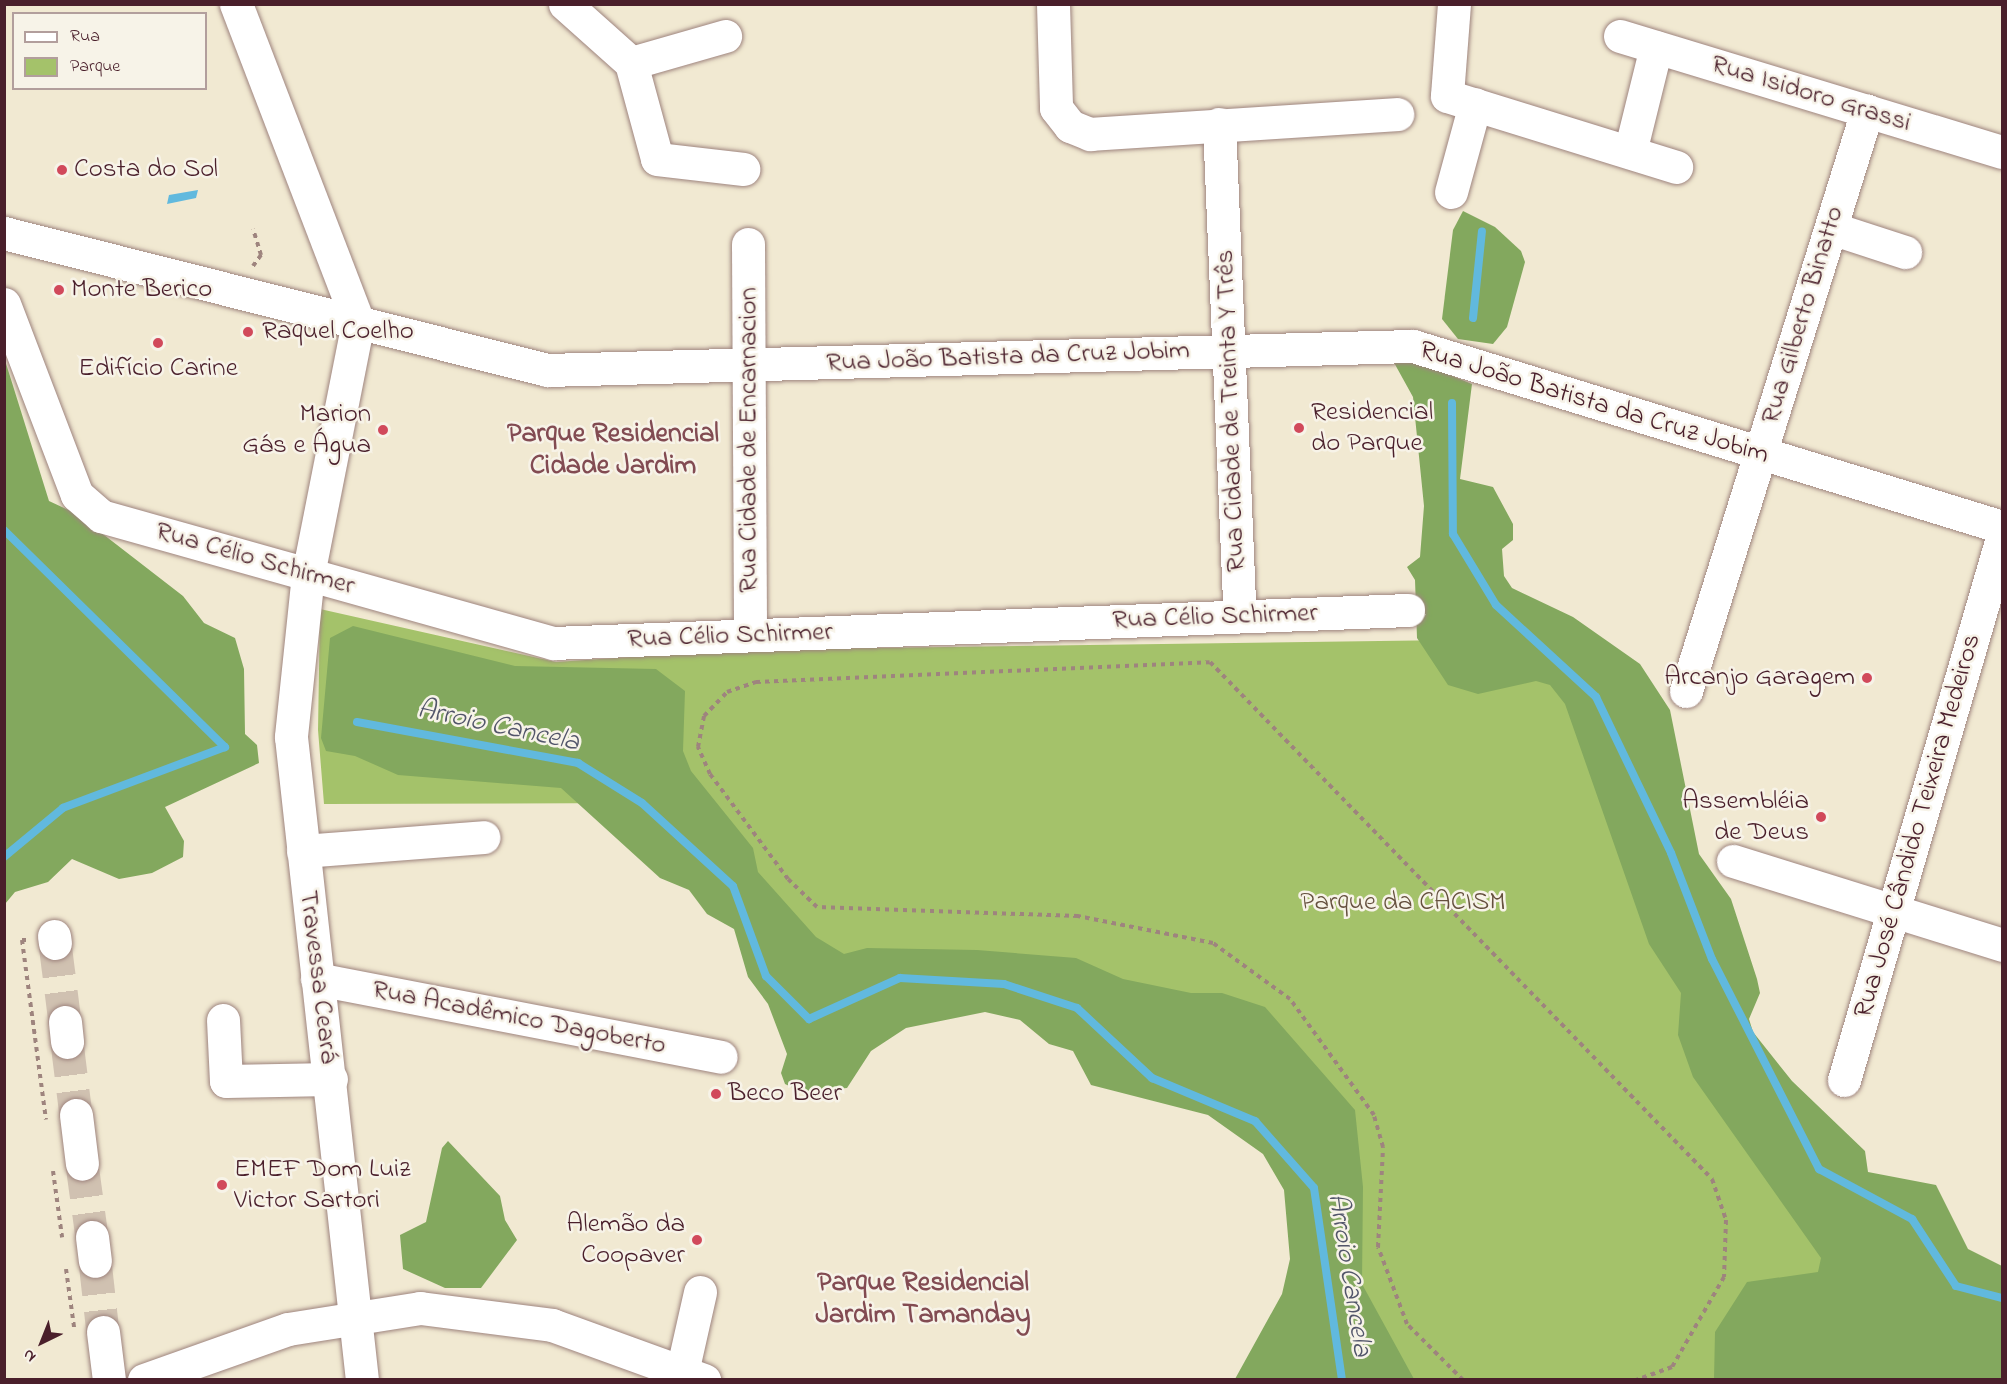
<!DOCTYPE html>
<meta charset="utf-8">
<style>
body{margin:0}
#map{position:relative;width:2007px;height:1384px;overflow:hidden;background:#f1e9d2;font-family:"Indie Flower",sans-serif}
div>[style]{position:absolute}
.green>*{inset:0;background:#a4c26a}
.forest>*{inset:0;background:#83a85e}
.water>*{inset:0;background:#61b9de}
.stream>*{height:8px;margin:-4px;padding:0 4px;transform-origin:4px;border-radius:4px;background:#61b9de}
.minor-tunnel>*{height:33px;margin-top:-16.5px;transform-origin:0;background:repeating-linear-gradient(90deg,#d0c1b1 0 33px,transparent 0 49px)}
.path>*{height:4px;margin-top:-2px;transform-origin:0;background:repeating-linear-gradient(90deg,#9e847e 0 4.5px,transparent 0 9px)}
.roads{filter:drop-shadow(0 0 2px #9e847e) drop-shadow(0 0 2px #9e847e)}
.minor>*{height:33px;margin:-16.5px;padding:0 16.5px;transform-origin:16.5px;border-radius:16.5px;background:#fff}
.dots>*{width:16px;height:16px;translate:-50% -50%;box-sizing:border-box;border:3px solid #f7f3e8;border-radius:50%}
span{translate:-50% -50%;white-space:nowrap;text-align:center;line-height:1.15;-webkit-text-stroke:5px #f7f3e8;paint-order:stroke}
.street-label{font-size:27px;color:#4a1f2b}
.poi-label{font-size:27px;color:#4a1f2b}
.left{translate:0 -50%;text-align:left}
.right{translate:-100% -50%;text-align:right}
.park-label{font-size:27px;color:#65503e}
.neighbourhood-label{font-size:28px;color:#824b52;font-weight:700}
.water-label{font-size:28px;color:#52556a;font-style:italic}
.frame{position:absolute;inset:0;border:6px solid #4a1f2b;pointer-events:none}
.legend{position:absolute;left:12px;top:12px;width:195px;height:78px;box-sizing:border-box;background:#f7f3e8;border:2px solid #b29e9c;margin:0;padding:8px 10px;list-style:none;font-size:18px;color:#4a1f2b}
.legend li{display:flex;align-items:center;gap:12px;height:30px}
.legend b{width:30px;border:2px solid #b29e9c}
.north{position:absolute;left:12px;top:1312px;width:60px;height:60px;-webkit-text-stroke:4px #f7f3e8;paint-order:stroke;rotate:223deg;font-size:16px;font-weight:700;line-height:24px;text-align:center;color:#4a1f2b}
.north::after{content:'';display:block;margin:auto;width:21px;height:27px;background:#4a1f2b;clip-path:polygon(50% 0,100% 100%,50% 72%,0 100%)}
</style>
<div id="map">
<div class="green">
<i style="clip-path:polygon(320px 609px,556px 662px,732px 650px,1532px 639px,1712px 959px,1819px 1169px,2002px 1379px,1342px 1379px,1314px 1188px,1077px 1008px,809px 1019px,733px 886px,642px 803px,324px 804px,318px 730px)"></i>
</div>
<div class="forest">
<i style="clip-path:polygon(1463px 211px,1495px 227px,1521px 251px,1525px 262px,1507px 327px,1493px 344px,1458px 339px,1442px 319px,1453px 230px)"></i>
<i style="clip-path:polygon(4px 357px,49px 501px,77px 514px,183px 596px,204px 623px,235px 638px,244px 669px,245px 734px,257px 745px,259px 763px,165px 807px,184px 841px,183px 857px,152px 873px,119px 879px,72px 859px,48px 882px,15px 892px,5px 904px)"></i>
<i style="clip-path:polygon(1406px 357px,1472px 384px,1460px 479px,1493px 487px,1513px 524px,1513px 540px,1502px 549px,1504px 576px,1512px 588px,1573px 617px,1640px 664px,1670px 710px,1699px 854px,1731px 899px,1757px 979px,1760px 993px,1749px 1019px,1753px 1032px,1792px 1081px,1865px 1151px,1868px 1172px,1936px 1185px,1968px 1249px,2002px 1266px,2002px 1379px,1714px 1379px,1715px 1332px,1747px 1282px,1818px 1272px,1821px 1258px,1693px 1077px,1678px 1035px,1681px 993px,1649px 944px,1565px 704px,1550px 685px,1536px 681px,1478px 694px,1448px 685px,1417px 638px,1415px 580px,1407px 567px,1420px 557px,1424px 506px,1413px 397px,1392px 359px)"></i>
<i style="clip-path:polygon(353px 626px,515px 666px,656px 669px,685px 691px,683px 751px,691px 771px,753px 848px,758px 872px,816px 937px,844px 954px,867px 948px,977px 950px,1076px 958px,1123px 979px,1191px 993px,1222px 993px,1265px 1007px,1355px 1110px,1363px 1187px,1362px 1284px,1414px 1379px,1235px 1379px,1282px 1294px,1290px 1259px,1284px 1190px,1263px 1154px,1208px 1115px,1091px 1085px,1073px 1051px,1049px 1044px,1020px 1020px,985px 1012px,906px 1028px,871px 1051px,847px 1088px,802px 1092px,785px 1084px,781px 1073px,787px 1054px,768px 1004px,748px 977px,734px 929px,707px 914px,689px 890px,660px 878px,561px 788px,398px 775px,355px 756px,326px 751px,321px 738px,330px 638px)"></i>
<i style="clip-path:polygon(448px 1141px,500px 1196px,505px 1220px,517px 1240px,481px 1288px,445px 1288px,403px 1269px,400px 1235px,426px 1222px,442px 1148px)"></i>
</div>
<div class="water">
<i style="clip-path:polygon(198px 190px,196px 198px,167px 204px,169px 195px)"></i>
</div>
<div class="stream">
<i style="left:1473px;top:318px;width:87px;rotate:-84.1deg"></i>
<i style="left:1452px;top:403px;width:131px;rotate:89.6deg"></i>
<i style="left:1453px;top:534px;width:83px;rotate:58.8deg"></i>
<i style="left:1496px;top:605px;width:136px;rotate:42.6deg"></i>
<i style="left:1596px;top:697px;width:173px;rotate:64.3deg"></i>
<i style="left:1671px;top:853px;width:114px;rotate:68.9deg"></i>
<i style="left:1712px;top:959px;width:236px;rotate:63deg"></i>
<i style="left:1819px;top:1169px;width:106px;rotate:28.3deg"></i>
<i style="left:1912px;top:1219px;width:80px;rotate:56.7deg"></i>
<i style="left:1956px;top:1286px;width:48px;rotate:14.6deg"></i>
<i style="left:4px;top:530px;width:310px;rotate:44.5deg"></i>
<i style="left:225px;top:747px;width:173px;rotate:159.4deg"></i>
<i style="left:63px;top:808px;width:77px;rotate:140.3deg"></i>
<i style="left:357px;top:722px;width:225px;rotate:10.5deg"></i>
<i style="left:578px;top:763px;width:75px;rotate:32deg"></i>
<i style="left:642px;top:803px;width:123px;rotate:42.4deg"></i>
<i style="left:733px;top:886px;width:96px;rotate:69.9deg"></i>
<i style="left:766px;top:976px;width:61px;rotate:45deg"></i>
<i style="left:809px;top:1019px;width:100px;rotate:-24.3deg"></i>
<i style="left:900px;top:978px;width:104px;rotate:3.3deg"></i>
<i style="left:1004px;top:984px;width:77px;rotate:18.2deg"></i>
<i style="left:1077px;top:1008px;width:103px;rotate:43deg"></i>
<i style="left:1152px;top:1078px;width:112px;rotate:22.7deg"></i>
<i style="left:1255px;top:1121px;width:89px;rotate:48.6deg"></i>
<i style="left:1314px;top:1188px;width:194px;rotate:81.7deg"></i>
</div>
<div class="minor-tunnel">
<i style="left:55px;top:943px;width:80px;rotate:82.8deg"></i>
<i style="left:67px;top:1042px;width:74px;rotate:83deg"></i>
<i style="left:82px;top:1164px;width:74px;rotate:82.2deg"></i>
<i style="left:95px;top:1261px;width:71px;rotate:83.6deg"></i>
</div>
<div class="path">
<i style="left:253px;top:266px;width:14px;rotate:-54deg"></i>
<i style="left:261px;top:255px;width:27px;rotate:-107deg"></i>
<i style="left:26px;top:940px;width:4px;rotate:180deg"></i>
<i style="left:22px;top:940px;width:181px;rotate:82.4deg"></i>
<i style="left:53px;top:1171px;width:67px;rotate:82.2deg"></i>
<i style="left:66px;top:1269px;width:59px;rotate:82.1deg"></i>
<i style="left:1463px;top:1380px;width:79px;rotate:-135deg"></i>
<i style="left:1407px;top:1324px;width:82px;rotate:-110.6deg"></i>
<i style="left:1378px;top:1247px;width:100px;rotate:-87.1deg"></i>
<i style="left:1383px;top:1147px;width:33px;rotate:-106deg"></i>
<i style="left:1374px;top:1115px;width:143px;rotate:-125.9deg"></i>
<i style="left:1290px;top:999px;width:95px;rotate:-144deg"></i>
<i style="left:1213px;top:943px;width:138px;rotate:-168.7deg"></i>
<i style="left:1078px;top:916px;width:261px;rotate:-178deg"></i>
<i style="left:817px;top:907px;width:40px;rotate:-136deg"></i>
<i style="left:788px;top:879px;width:131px;rotate:-126.6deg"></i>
<i style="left:710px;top:774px;width:30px;rotate:-114deg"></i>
<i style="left:698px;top:747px;width:32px;rotate:-79deg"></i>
<i style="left:704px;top:716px;width:33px;rotate:-46deg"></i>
<i style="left:727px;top:692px;width:31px;rotate:-19deg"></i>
<i style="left:756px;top:682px;width:454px;rotate:-2.5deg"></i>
<i style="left:1210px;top:662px;width:721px;rotate:45.84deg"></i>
<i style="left:1712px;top:1179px;width:43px;rotate:71.1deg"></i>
<i style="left:1726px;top:1220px;width:57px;rotate:92deg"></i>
<i style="left:1724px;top:1277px;width:104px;rotate:120deg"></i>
<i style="left:1672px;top:1367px;width:38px;rotate:160deg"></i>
</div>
<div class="roads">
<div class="minor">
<i style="left:236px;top:4px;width:341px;rotate:69deg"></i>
<i style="left:358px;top:322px;width:257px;rotate:101.2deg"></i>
<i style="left:308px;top:574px;width:164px;rotate:96deg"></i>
<i style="left:291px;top:737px;width:647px;rotate:83.7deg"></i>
<i style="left:565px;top:4px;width:89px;rotate:41.8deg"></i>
<i style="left:631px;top:63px;width:98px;rotate:-16deg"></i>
<i style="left:1053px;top:4px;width:104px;rotate:88.3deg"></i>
<i style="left:1056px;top:108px;width:23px;rotate:52deg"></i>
<i style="left:1070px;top:126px;width:22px;rotate:22deg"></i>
<i style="left:1090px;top:134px;width:308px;rotate:-3.7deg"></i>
<i style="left:1454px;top:4px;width:92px;rotate:94.4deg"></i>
<i style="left:1447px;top:96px;width:240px;rotate:17.2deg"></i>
<i style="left:1620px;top:36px;width:399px;rotate:16.9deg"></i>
<i style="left:631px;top:63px;width:99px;rotate:74.8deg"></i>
<i style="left:657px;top:159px;width:87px;rotate:6.6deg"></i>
<i style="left:1219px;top:124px;width:492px;rotate:87.6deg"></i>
<i style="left:1630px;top:152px;width:108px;rotate:-76.1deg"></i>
<i style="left:1451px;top:192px;width:91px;rotate:-74.7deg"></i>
<i style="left:1831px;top:228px;width:78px;rotate:18deg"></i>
<i style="left:4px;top:233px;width:560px;rotate:14.16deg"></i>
<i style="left:547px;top:370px;width:866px;rotate:-1.59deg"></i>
<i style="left:1413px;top:346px;width:616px;rotate:17.08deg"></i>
<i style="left:748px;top:244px;width:391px;rotate:89.7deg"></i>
<i style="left:4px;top:304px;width:204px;rotate:69.1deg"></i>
<i style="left:77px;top:495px;width:32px;rotate:41deg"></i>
<i style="left:101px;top:516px;width:470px;rotate:15.7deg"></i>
<i style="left:553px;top:643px;width:856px;rotate:-2.21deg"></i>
<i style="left:1686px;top:691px;width:608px;rotate:-72.67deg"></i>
<i style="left:303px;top:851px;width:181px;rotate:-4.4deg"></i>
<i style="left:1733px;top:861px;width:282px;rotate:17.3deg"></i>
<i style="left:54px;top:936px;width:7px;rotate:82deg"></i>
<i style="left:317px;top:979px;width:411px;rotate:10.9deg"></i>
<i style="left:223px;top:1020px;width:61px;rotate:87.2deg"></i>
<i style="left:226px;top:1081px;width:105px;rotate:-1.1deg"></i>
<i style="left:65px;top:1022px;width:20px;rotate:84deg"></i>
<i style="left:1844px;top:1080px;width:565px;rotate:-73.75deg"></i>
<i style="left:76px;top:1115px;width:49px;rotate:83deg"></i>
<i style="left:92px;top:1237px;width:24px;rotate:83deg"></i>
<i style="left:103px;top:1332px;width:48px;rotate:82.9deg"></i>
<i style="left:682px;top:1372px;width:82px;rotate:-77.3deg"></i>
<i style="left:144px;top:1380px;width:153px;rotate:-19.5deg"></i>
<i style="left:288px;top:1329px;width:134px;rotate:-9deg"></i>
<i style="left:420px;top:1308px;width:133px;rotate:7.3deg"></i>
<i style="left:552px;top:1325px;width:162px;rotate:19.9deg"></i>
</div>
</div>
<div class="dots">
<i style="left:62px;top:170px;background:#d1495b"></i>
<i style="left:59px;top:290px;background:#d1495b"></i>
<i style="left:248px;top:332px;background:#d1495b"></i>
<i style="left:158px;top:343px;background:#d1495b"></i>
<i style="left:1299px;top:428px;background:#d1495b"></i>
<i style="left:383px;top:430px;background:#d1495b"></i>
<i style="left:1867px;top:678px;background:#d1495b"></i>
<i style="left:1821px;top:817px;background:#d1495b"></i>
<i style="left:716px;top:1094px;background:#d1495b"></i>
<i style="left:222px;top:1185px;background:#d1495b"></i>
<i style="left:697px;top:1240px;background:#d1495b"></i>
</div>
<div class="street-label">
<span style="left:1811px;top:94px;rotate:17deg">Rua Isidoro Grassi</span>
<span style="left:1803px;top:315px;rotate:-73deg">Rua Gilberto Binatto</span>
<span style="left:1008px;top:357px;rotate:-2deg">Rua João Batista da Cruz Jobim</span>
<span style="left:1594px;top:403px;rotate:17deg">Rua João Batista da Cruz Jobim</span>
<span style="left:1231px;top:411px;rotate:-92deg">Rua Cidade de Treinta Y Três</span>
<span style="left:749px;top:440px;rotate:-90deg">Rua Cidade de Encarnacion</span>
<span style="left:255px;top:559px;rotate:16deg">Rua Célio Schirmer</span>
<span style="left:1215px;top:617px;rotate:-2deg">Rua Célio Schirmer</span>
<span style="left:730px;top:636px;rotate:-2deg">Rua Célio Schirmer</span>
<span style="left:1918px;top:826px;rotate:-74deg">Rua José Cândido Teixeira Medeiros</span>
<span style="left:318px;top:977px;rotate:83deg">Travessa Ceará</span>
<span style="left:519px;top:1018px;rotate:11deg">Rua Acadêmico Dagoberto</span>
</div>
<div class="poi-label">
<span class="left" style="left:74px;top:170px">Costa do Sol</span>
<span class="left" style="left:71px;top:290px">Monte Berico</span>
<span class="left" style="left:262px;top:332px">Raquel Coelho</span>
<span style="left:158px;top:369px">Edifício Carine</span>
<span class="left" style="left:1311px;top:428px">Residencial<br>do Parque</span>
<span class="right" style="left:371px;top:430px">Marion<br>Gás e Água</span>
<span class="right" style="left:1855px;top:678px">Arcanjo Garagem</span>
<span class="right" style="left:1809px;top:817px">Assembléia<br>de Deus</span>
<span class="left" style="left:728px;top:1094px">Beco Beer</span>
<span class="left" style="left:234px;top:1185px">EMEF Dom Luiz<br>Victor Sartori</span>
<span class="right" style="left:685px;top:1240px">Alemão da<br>Coopaver</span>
</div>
<div class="park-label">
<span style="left:1403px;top:903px">Parque da CACISM</span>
</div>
<div class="neighbourhood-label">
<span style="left:613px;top:451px">Parque Residencial<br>Cidade Jardim</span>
<span style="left:923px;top:1300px">Parque Residencial<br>Jardim Tamanday</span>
</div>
<div class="water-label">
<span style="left:498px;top:727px;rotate:12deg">Arroio Cancela</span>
<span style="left:1348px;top:1275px;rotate:81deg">Arroio Cancela</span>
</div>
<div class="frame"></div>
<ul class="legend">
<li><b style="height:8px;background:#fff"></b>Rua</li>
<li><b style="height:16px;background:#a4c26a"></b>Parque</li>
</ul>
<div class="north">N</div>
</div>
